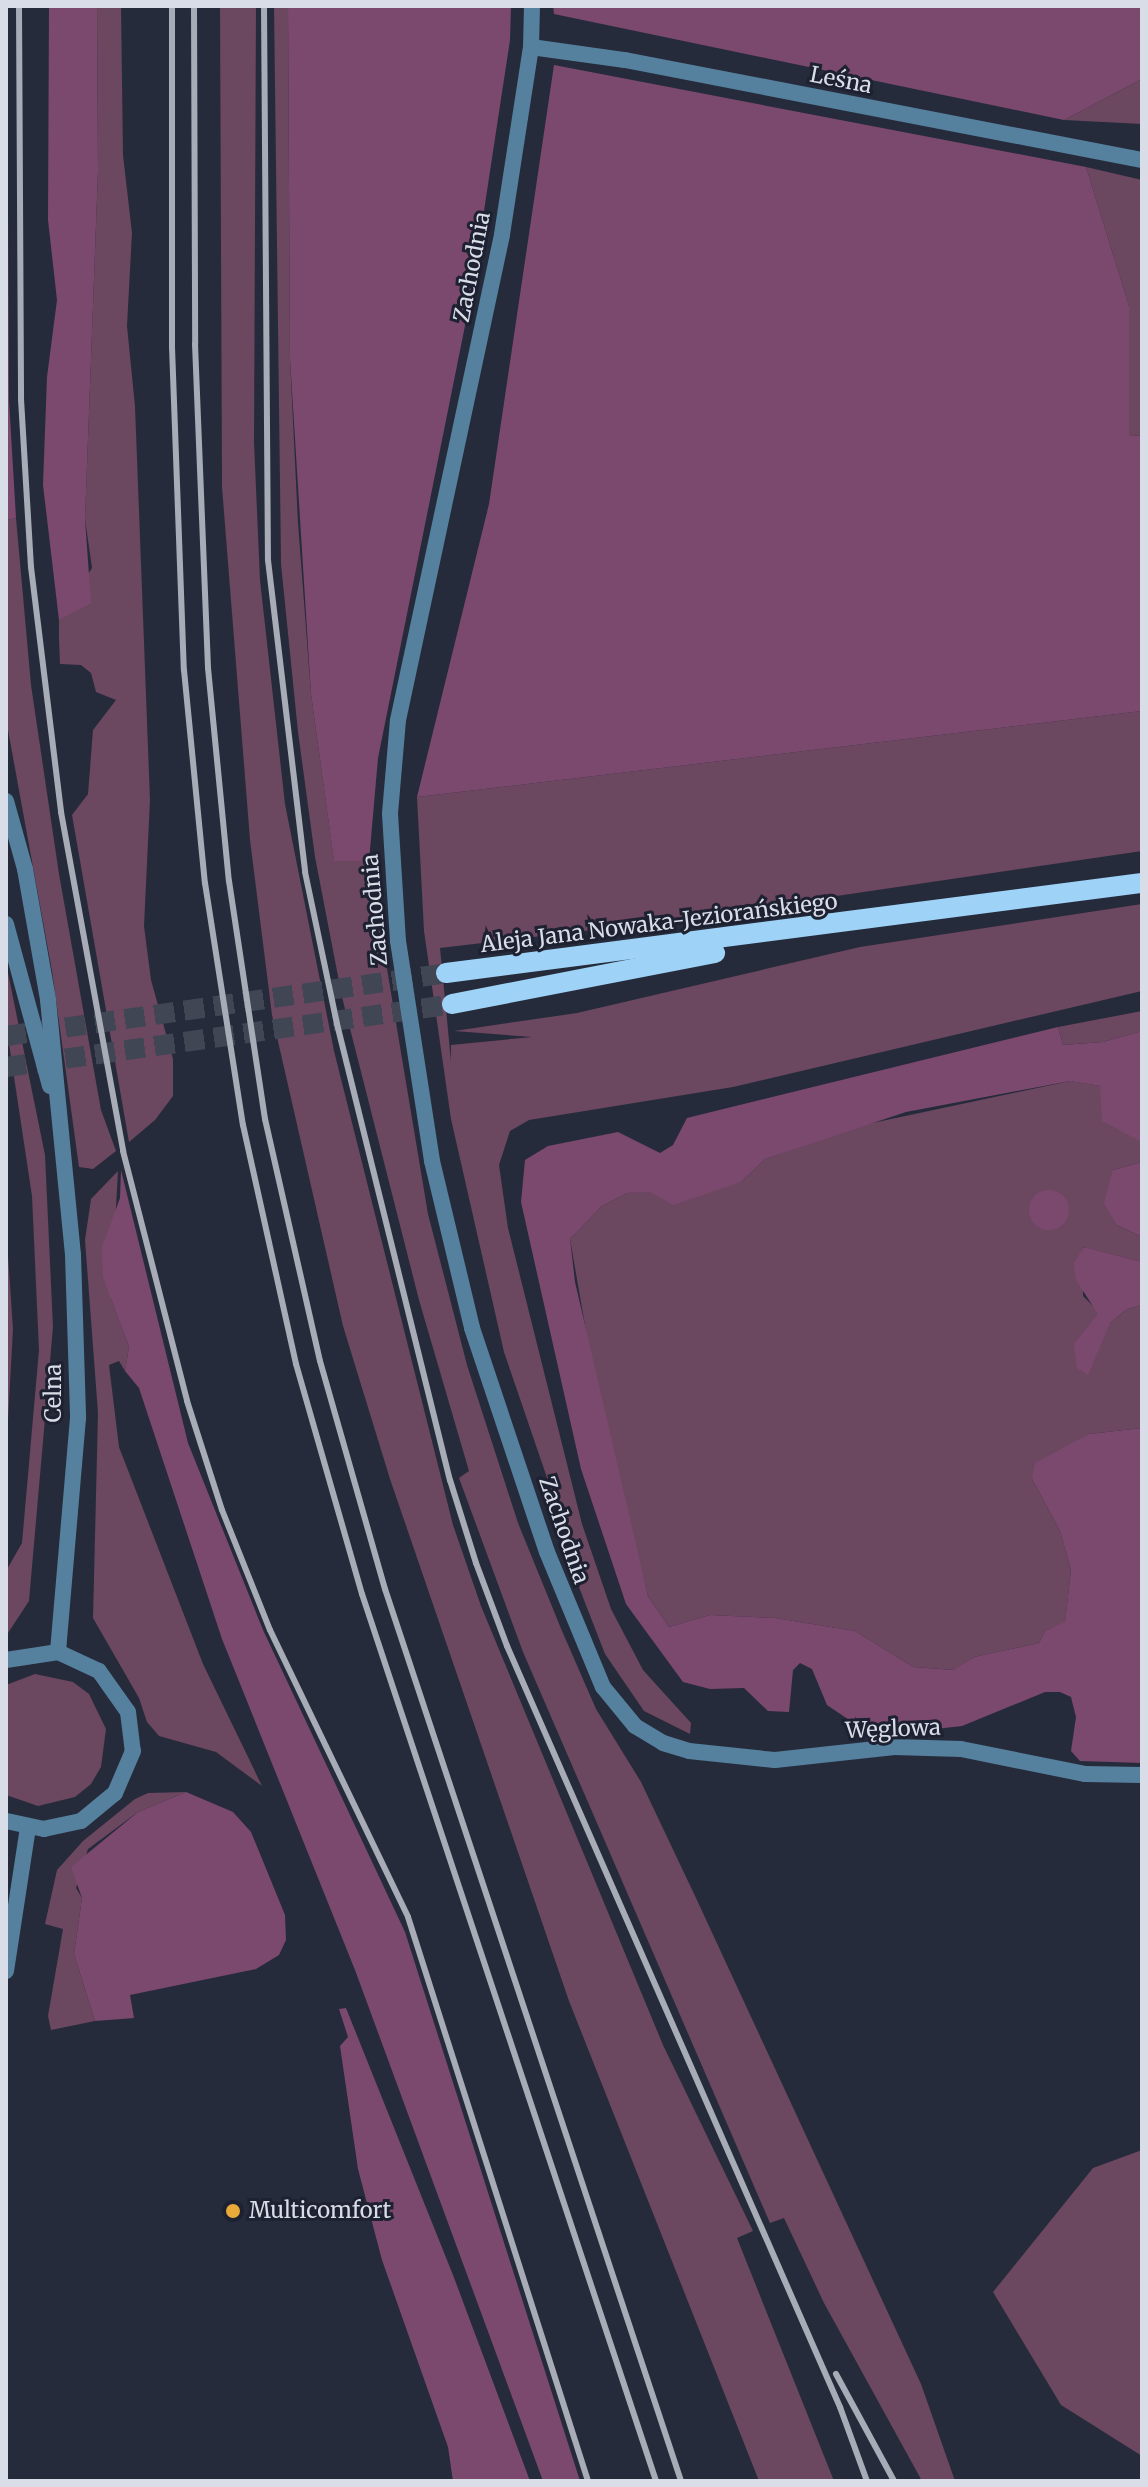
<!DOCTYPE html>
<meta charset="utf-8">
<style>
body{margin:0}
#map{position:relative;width:1148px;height:2487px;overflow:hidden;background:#262b3b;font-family:Merriweather,serif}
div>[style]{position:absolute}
.green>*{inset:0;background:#6b4760}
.forest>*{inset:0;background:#7c496e}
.round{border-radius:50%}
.primary-tunnel>*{height:20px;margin-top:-10px;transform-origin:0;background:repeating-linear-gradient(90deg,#414655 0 20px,transparent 0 30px)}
.minor>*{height:16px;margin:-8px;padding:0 8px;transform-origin:8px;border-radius:8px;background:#55819e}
.tertiary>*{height:16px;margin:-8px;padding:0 8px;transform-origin:8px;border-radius:8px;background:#55819e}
.primary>*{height:20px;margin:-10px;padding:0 10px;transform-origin:10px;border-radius:10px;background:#9ed3f7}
.rail>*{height:6px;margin:-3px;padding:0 3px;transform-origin:3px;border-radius:3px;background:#a7acb7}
.dots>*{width:22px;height:22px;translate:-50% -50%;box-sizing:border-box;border:4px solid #1d2131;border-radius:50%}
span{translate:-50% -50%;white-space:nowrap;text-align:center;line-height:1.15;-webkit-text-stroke:6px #1d2131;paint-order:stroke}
.street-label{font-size:22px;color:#d9dde7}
.poi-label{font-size:22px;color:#d9dde7}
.left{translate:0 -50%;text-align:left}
.frame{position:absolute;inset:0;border:8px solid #d9dde7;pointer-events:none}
</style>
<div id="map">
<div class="green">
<i style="clip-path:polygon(97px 6px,121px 6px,123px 155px,132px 233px,127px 326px,135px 406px,150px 800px,144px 926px,151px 980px,173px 1059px,173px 1096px,155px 1120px,129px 1142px,72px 815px,88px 794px,93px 730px,116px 700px,96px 692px,91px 673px,81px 665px,60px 664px,59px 639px,59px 620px,92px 568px,85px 519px,98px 171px)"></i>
<i style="clip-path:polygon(220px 6px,256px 6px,254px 442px,260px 580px,285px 804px,334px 1051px,453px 1525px,481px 1606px,663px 2045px,753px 2231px,737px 2238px,834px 2481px,759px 2481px,569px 2001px,390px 1479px,343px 1326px,272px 1015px,250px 840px,222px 487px)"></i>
<i style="clip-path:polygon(274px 6px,288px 6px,290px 359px,298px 523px,311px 694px,334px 860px,369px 861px,428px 1214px,467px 1365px,518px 1523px,562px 1631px,596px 1709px,641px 1782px,696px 1898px,921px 2384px,955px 2481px,922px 2481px,824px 2303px,784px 2218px,770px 2223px,523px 1652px,459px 1478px,469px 1471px,419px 1300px,342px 997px,315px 857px,298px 732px,281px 564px)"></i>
<i style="clip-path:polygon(1142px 79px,1142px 124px,1064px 120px)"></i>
<i style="clip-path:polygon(1086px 167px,1142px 180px,1142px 436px,1129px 435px,1129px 306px)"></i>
<i style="clip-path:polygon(16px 518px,31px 685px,59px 874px,101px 1110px,116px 1151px,93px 1169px,79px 1167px,52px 971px,6px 719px,6px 520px)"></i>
<i style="clip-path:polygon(1142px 711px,1142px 851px,668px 921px,440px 948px,451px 1061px,451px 1045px,532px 1037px,454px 1031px,577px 1013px,860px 947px,1142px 904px,1142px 991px,733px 1087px,529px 1120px,510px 1131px,499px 1165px,508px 1228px,582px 1524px,611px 1609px,643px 1670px,691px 1723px,690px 1734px,644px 1711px,605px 1654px,563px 1546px,569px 1542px,504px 1352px,451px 1119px,424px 931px,417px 797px)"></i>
<i style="clip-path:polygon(6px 963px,45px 1155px,53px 1327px,29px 1601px,6px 1636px,6px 1571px,22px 1543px,39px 1350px,32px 1196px,6px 1024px)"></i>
<i style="clip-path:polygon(1142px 1011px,1142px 1031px,1103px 1042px,1063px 1045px,1058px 1027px)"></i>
<i style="clip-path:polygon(1070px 1081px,1101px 1086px,1142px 1142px,1142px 1162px,1113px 1170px,1117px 1225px,1142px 1237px,1142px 1262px,1083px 1247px,1083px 1296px,1110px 1323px,1127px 1309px,1142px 1305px,1142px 1428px,1089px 1434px,1032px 1479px,1060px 1531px,1071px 1570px,1065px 1623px,1045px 1631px,1039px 1643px,974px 1657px,955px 1670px,913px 1667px,855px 1631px,775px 1618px,710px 1615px,669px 1627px,648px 1596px,595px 1383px,570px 1239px,602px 1206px,627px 1193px,741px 1182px,765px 1159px,863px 1125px)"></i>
<i style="clip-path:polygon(118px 1171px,111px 1298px,129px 1347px,125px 1371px,119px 1361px,109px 1365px,119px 1447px,203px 1664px,262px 1786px,216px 1752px,159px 1736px,147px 1722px,139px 1698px,93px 1618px,98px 1413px,85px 1240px,91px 1199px)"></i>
<i style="clip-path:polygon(6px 1226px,13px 1329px,6px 1456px)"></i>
<i style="clip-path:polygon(35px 1674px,73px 1682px,89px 1694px,106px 1729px,101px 1767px,91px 1784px,75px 1797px,38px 1806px,6px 1795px,6px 1685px)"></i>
<i style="clip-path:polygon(186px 1792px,138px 1812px,88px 1849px,76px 1888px,82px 1898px,74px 1954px,95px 2021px,51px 2030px,48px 2016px,63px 1929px,45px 1924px,57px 1870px,83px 1841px,135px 1799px,148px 1793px)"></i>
<i style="clip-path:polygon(1142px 2150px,1142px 2456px,1061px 2405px,993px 2292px,1093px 2168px)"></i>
</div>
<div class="forest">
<i style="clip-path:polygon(7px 6px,9px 400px,16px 518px,6px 520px)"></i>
<i style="clip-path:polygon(49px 6px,97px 6px,98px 171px,85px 519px,91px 603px,59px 620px,43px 485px,47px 377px,57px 300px,48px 220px)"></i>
<i style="clip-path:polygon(288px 6px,511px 6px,510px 40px,471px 296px,378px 758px,369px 861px,334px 861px,311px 694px,290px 359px)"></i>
<i style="clip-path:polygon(553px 6px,1142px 6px,1142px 79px,1064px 120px,554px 14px)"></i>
<i style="clip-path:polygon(554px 65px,1086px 167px,1129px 306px,1129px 435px,1142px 436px,1142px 711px,417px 797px,489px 504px)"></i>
<i style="clip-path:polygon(1058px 1027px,1063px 1045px,1103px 1042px,1142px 1031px,1142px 1142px,1102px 1121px,1100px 1086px,1070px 1081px,906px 1112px,765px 1159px,741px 1182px,673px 1205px,650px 1192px,627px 1193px,602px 1206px,570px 1239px,575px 1282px,648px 1596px,669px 1627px,710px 1615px,775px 1618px,855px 1631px,913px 1667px,954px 1670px,974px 1657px,1039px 1643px,1045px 1631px,1065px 1622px,1071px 1570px,1060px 1531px,1032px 1479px,1035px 1463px,1089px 1434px,1142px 1428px,1142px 1763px,1080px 1761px,1071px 1751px,1076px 1717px,1071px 1697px,1060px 1692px,1045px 1692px,962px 1726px,873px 1736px,827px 1705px,812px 1669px,800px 1663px,793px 1670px,789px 1712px,768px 1711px,744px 1688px,710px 1689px,683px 1682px,626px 1604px,581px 1469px,521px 1202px,525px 1160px,548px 1146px,618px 1132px,660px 1153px,673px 1145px,687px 1118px)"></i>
<i style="clip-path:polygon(1142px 1162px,1142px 1237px,1117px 1225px,1104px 1203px,1113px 1170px)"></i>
<i style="clip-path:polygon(121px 1170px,188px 1443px,263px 1630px,405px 1932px,580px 2481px,543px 2481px,355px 1970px,222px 1639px,139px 1388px,125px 1371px,129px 1347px,103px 1277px,102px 1247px,120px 1198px)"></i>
<i class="round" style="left:1029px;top:1190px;width:40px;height:40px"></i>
<i style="clip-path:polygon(1084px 1247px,1142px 1262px,1142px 1305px,1127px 1309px,1110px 1323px,1088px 1375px,1077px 1368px,1074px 1344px,1098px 1314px,1076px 1280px,1074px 1263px)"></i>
<i style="clip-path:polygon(186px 1792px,233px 1812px,251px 1832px,285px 1915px,286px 1940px,279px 1955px,256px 1969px,130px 1995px,134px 2018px,95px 2021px,74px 1954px,82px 1898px,71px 1867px,138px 1812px)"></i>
<i style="clip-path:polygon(346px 2008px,453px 2275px,530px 2481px,453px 2481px,448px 2447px,382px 2260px,358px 2169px,340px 2046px,348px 2037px,339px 2009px)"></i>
</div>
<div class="primary-tunnel">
<i style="left:6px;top:1036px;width:444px;rotate:-8.1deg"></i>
<i style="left:6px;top:1067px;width:450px;rotate:-8deg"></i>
</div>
<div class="minor">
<i style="left:532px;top:6px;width:41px;rotate:91.4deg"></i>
<i style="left:531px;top:47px;width:190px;rotate:98.8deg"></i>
<i style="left:502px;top:235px;width:496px;rotate:102.1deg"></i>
<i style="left:398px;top:720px;width:94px;rotate:94.9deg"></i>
<i style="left:390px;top:814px;width:127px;rotate:86.4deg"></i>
<i style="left:398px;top:941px;width:223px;rotate:81.2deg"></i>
<i style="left:432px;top:1161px;width:172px;rotate:76.5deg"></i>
<i style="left:472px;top:1328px;width:236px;rotate:71.5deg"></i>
<i style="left:547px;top:1552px;width:146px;rotate:67.5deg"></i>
<i style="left:603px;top:1687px;width:50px;rotate:50.6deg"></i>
<i style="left:635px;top:1726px;width:33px;rotate:31deg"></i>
<i style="left:663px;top:1743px;width:27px;rotate:17deg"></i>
<i style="left:689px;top:1751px;width:86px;rotate:6deg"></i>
<i style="left:775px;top:1760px;width:120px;rotate:-6.2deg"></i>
<i style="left:894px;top:1747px;width:67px;rotate:1.7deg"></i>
<i style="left:961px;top:1749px;width:126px;rotate:11.4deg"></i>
<i style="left:1085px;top:1774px;width:57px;rotate:1deg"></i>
<i style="left:531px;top:47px;width:95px;rotate:7.9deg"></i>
<i style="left:625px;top:60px;width:527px;rotate:10.95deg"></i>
</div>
<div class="tertiary">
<i style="left:6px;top:801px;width:71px;rotate:74.4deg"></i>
<i style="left:25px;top:869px;width:133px;rotate:80deg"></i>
<i style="left:48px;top:1000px;width:256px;rotate:84.4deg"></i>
<i style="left:73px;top:1255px;width:163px;rotate:88.2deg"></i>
<i style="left:78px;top:1418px;width:235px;rotate:94.9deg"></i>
<i style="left:6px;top:924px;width:168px;rotate:74.8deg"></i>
<i style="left:6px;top:1660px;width:53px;rotate:-8.7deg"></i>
<i style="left:58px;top:1652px;width:45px;rotate:24.9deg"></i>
<i style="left:99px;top:1671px;width:50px;rotate:54.7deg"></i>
<i style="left:128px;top:1712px;width:39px;rotate:83deg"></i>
<i style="left:133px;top:1751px;width:46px;rotate:113.2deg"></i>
<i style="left:115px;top:1793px;width:44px;rotate:140.5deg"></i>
<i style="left:81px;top:1821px;width:38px;rotate:168deg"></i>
<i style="left:44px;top:1829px;width:39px;rotate:-168deg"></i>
<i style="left:6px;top:1971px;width:145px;rotate:-81.3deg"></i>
</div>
<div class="primary">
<i style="left:446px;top:973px;width:702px;rotate:-7.37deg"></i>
<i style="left:452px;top:1004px;width:268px;rotate:-11deg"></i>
</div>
<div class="rail">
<i style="left:19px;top:6px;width:393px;rotate:89.7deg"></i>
<i style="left:21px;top:399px;width:168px;rotate:86.6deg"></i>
<i style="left:31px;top:567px;width:247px;rotate:83deg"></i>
<i style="left:61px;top:812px;width:345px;rotate:79.6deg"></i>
<i style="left:123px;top:1151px;width:258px;rotate:75.6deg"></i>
<i style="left:187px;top:1401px;width:114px;rotate:72.2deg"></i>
<i style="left:222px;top:1510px;width:129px;rotate:68.2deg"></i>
<i style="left:270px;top:1630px;width:318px;rotate:64.3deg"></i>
<i style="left:408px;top:1917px;width:592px;rotate:72.3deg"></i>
<i style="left:172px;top:6px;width:341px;rotate:90deg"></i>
<i style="left:172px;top:347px;width:323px;rotate:87.9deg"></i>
<i style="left:184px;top:670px;width:214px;rotate:84.4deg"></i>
<i style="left:205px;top:883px;width:245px;rotate:81.1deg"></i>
<i style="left:243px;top:1125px;width:245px;rotate:77.5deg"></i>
<i style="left:296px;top:1364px;width:239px;rotate:74deg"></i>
<i style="left:362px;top:1594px;width:934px;rotate:71.66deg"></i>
<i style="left:194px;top:6px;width:338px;rotate:89.8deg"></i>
<i style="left:195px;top:344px;width:324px;rotate:87.7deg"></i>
<i style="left:208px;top:668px;width:214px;rotate:84.4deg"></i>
<i style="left:229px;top:881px;width:241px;rotate:81.4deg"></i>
<i style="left:265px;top:1119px;width:248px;rotate:77.2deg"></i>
<i style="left:320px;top:1361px;width:237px;rotate:74.1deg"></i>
<i style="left:385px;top:1589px;width:940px;rotate:71.64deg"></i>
<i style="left:264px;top:6px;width:554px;rotate:89.59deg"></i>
<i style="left:268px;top:560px;width:314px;rotate:83.2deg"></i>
<i style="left:305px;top:872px;width:155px;rotate:78.1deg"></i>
<i style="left:337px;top:1024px;width:470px;rotate:76.1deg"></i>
<i style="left:450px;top:1480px;width:87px;rotate:72.6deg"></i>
<i style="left:476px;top:1563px;width:89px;rotate:69.5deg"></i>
<i style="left:507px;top:1646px;width:831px;rotate:66.37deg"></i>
<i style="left:840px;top:2407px;width:79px;rotate:70deg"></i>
<i style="left:836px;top:2374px;width:122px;rotate:61.5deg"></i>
</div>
<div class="dots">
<i style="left:233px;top:2211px;background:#eaaa39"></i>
</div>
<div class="street-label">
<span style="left:841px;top:80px;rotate:11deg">Leśna</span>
<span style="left:472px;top:267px;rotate:-79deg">Zachodnia</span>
<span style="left:375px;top:910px;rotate:-95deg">Zachodnia</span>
<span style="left:659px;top:923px;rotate:-7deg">Aleja Jana Nowaka-Jeziorańskiego</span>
<span style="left:54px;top:1393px;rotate:-90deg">Celna</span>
<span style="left:564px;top:1530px;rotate:71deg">Zachodnia</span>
<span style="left:893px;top:1729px;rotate:-2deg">Węglowa</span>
</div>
<div class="poi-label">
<span class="left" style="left:249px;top:2211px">Multicomfort</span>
</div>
<div class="frame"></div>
</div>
